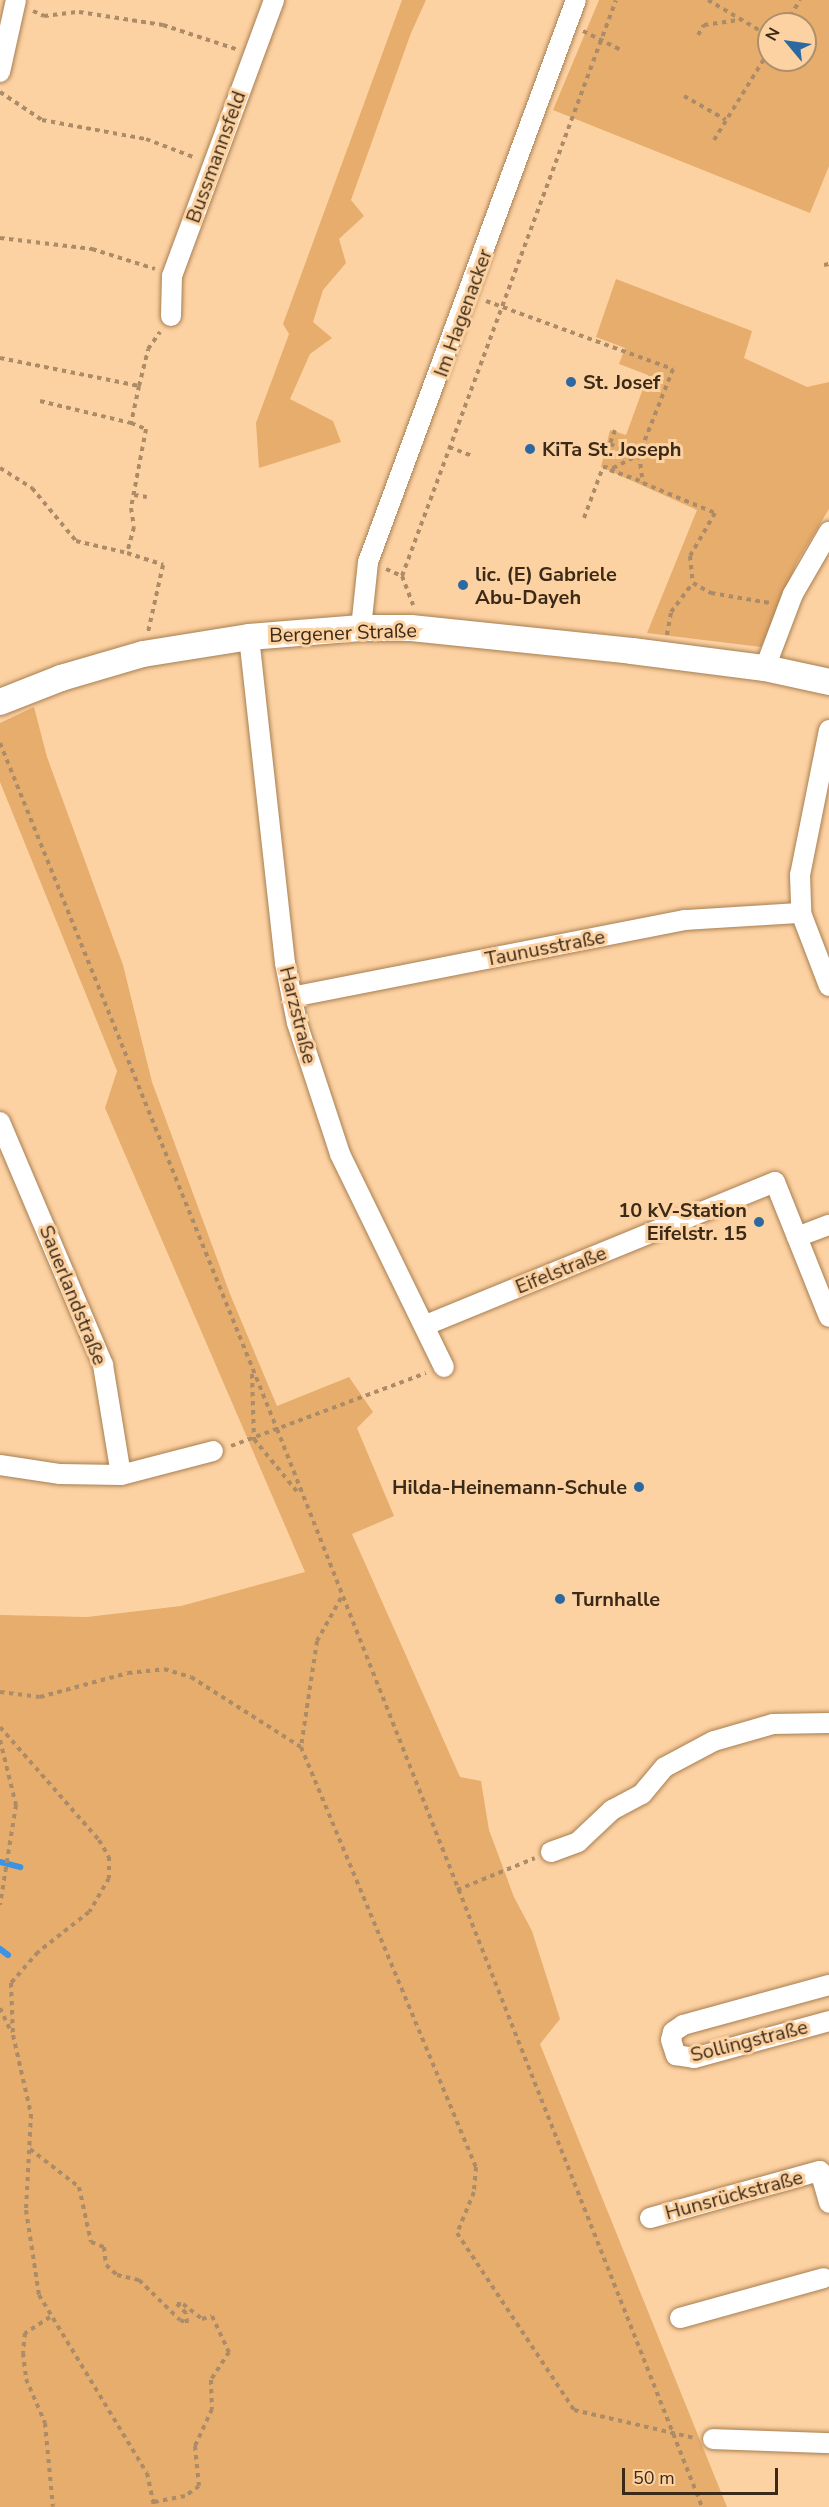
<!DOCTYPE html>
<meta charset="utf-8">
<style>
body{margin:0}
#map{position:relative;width:829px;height:2507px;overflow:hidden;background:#fdd2a2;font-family:"Nunito Sans",sans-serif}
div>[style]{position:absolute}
.green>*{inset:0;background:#e6ad6c}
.stream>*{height:6px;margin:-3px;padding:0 3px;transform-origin:3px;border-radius:3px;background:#3a93e3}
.path>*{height:4px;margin-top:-2px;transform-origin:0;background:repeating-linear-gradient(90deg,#ac8c68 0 4.5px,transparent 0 9px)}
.roads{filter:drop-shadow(0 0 2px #a77f52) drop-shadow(0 0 2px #a77f52)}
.minor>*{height:20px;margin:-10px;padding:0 10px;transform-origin:10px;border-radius:10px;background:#fff}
.tertiary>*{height:26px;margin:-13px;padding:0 13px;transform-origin:13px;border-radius:13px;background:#fff}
.dots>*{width:16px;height:16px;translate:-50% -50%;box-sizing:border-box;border:3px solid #fdd2a2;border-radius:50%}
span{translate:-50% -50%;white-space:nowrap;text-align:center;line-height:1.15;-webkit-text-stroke:6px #fdd2a2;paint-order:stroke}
.street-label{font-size:20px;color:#3b2a18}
.poi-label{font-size:20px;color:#3b2a18;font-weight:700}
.left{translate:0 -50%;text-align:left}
.right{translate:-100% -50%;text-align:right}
.north{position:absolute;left:757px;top:12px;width:60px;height:60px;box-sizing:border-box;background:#fdd2a2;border:2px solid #af8f6b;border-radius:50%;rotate:299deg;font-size:16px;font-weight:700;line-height:24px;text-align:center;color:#3b2a18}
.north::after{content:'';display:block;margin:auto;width:21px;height:27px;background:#2c69a0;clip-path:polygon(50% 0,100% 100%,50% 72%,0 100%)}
.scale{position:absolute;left:622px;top:2468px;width:156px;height:27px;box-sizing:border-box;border:3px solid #3b2a18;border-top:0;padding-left:8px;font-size:18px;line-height:21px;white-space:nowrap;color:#3b2a18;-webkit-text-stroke:4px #fdd2a2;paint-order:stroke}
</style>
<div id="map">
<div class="green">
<i style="clip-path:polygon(402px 0,426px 0,411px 33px,351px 200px,364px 216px,339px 239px,346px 263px,323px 290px,313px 322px,332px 338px,310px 354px,290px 399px,333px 421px,341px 442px,259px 468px,256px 423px,289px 334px,283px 324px)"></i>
<i style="clip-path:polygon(evenodd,599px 0,829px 0,829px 166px,810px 213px,553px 110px,599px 0,769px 24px,805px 24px,805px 60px,769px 60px,769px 24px)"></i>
<i style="clip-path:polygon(616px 279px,752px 331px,744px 358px,807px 387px,829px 382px,829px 509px,797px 562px,761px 647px,647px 633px,697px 510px,601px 467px,610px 430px,626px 435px,648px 375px,619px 364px,625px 348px,596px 337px)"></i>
<i style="clip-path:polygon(34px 707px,47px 757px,123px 965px,152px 1082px,230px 1294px,277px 1406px,349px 1377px,373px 1412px,357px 1428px,394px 1516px,352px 1534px,460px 1777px,481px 1781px,489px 1830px,514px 1897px,532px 1931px,560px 2019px,540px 2044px,727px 2507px,0 2507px,0 1615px,87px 1617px,181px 1606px,305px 1572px,105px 1108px,117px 1071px,0 782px,0 723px)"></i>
</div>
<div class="stream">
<i style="left:0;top:1862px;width:21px;rotate:14deg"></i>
<i style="left:0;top:1949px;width:10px;rotate:37deg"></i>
</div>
<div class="path">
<i style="left:708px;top:0;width:71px;rotate:30.5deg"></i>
<i style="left:33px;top:11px;width:12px;rotate:24deg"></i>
<i style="left:44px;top:16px;width:35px;rotate:-7deg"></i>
<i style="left:79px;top:12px;width:85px;rotate:8.8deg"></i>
<i style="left:163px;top:25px;width:77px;rotate:18.2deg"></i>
<i style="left:786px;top:24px;width:28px;rotate:-60deg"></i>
<i style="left:583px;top:31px;width:45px;rotate:26.6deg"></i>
<i style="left:698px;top:35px;width:12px;rotate:-59deg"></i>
<i style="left:704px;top:25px;width:37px;rotate:-8deg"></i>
<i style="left:0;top:92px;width:50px;rotate:33.7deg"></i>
<i style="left:42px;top:120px;width:106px;rotate:10.4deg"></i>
<i style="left:146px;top:139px;width:53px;rotate:20.8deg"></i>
<i style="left:684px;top:96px;width:48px;rotate:29.7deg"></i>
<i style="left:714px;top:140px;width:105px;rotate:-58.3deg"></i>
<i style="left:0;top:238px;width:93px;rotate:6.8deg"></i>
<i style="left:92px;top:249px;width:66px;rotate:17.6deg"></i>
<i style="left:824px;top:265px;width:5px;rotate:-11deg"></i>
<i style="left:486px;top:301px;width:199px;rotate:20deg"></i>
<i style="left:673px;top:369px;width:92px;rotate:111.6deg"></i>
<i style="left:639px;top:455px;width:28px;rotate:82deg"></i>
<i style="left:643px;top:483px;width:78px;rotate:22.6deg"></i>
<i style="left:715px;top:513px;width:50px;rotate:120.2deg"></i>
<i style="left:690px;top:556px;width:27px;rotate:84deg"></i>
<i style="left:693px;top:583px;width:21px;rotate:29deg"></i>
<i style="left:711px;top:593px;width:60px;rotate:9.6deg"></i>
<i style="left:0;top:358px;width:142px;rotate:11.4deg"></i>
<i style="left:139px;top:386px;width:38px;rotate:-76deg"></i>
<i style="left:148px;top:349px;width:21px;rotate:-55deg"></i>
<i style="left:139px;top:386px;width:38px;rotate:102deg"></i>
<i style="left:131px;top:423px;width:16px;rotate:22deg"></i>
<i style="left:146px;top:429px;width:80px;rotate:100.8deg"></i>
<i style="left:131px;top:508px;width:19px;rotate:81deg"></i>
<i style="left:134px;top:527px;width:27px;rotate:105deg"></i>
<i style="left:127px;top:553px;width:38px;rotate:18deg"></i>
<i style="left:163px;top:565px;width:69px;rotate:102.6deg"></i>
<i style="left:40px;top:401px;width:94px;rotate:13.6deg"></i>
<i style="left:615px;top:430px;width:15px;rotate:110deg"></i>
<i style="left:610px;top:444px;width:30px;rotate:21deg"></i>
<i style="left:449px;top:447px;width:26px;rotate:21deg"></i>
<i style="left:0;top:468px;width:38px;rotate:32deg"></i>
<i style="left:32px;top:488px;width:69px;rotate:50.3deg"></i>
<i style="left:76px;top:541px;width:52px;rotate:13.2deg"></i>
<i style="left:610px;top:470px;width:35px;rotate:20deg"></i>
<i style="left:134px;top:495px;width:13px;rotate:9deg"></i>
<i style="left:584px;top:518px;width:54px;rotate:-69.6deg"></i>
<i style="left:603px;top:467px;width:10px;rotate:6deg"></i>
<i style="left:613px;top:468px;width:29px;rotate:-27deg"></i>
<i style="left:386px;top:569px;width:17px;rotate:24deg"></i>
<i style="left:402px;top:576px;width:614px;rotate:-69.62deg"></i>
<i style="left:402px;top:576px;width:31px;rotate:69deg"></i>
<i style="left:667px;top:635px;width:23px;rotate:-80deg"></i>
<i style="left:671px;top:612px;width:36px;rotate:-53deg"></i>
<i style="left:0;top:743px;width:740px;rotate:68.01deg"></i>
<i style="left:277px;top:1429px;width:1159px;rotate:68.48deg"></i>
<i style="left:252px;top:1374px;width:65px;rotate:88.2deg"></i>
<i style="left:254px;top:1439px;width:71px;rotate:50.7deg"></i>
<i style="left:231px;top:1446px;width:208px;rotate:-20.5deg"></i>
<i style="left:341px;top:1598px;width:49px;rotate:119.2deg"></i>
<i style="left:317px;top:1641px;width:107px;rotate:98.6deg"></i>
<i style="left:301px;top:1747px;width:455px;rotate:67.4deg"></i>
<i style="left:476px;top:2167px;width:25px;rotate:95deg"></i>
<i style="left:474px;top:2192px;width:44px;rotate:112.5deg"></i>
<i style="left:457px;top:2233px;width:212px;rotate:56.5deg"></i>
<i style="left:574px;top:2410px;width:123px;rotate:13.1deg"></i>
<i style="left:0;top:1692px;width:40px;rotate:7.1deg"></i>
<i style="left:40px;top:1697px;width:91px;rotate:-15.3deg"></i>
<i style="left:128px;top:1673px;width:36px;rotate:-6deg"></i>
<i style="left:164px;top:1669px;width:28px;rotate:17deg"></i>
<i style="left:191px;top:1677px;width:130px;rotate:32.5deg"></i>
<i style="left:0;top:1727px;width:150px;rotate:48.8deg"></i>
<i style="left:99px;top:1840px;width:20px;rotate:60deg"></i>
<i style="left:109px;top:1857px;width:21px;rotate:90deg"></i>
<i style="left:109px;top:1878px;width:39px;rotate:120deg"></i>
<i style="left:89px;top:1912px;width:65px;rotate:141.9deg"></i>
<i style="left:38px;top:1952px;width:41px;rotate:131.1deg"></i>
<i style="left:11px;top:1983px;width:52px;rotate:87.8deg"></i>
<i style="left:13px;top:2035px;width:81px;rotate:77.2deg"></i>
<i style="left:31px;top:2114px;width:96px;rotate:93deg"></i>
<i style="left:26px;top:2210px;width:86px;rotate:81.3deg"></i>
<i style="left:39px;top:2295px;width:208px;rotate:58.8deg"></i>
<i style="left:147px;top:2473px;width:35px;rotate:78deg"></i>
<i style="left:0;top:1740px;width:67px;rotate:76.2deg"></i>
<i style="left:16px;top:1805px;width:101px;rotate:99.1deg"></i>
<i style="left:457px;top:1890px;width:84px;rotate:-22.3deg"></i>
<i style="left:0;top:2008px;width:26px;rotate:65deg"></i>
<i style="left:30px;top:2149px;width:62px;rotate:37.8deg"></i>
<i style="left:79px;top:2187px;width:56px;rotate:77.7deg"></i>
<i style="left:91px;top:2242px;width:14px;rotate:21deg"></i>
<i style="left:104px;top:2247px;width:18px;rotate:84deg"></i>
<i style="left:106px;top:2265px;width:15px;rotate:42deg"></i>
<i style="left:117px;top:2275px;width:23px;rotate:13deg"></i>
<i style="left:139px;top:2280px;width:57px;rotate:44.3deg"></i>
<i style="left:180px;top:2320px;width:8px;rotate:23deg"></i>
<i style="left:187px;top:2323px;width:10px;rotate:-96deg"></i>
<i style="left:186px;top:2313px;width:13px;rotate:-135deg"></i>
<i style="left:177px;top:2304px;width:6px"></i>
<i style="left:183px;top:2304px;width:24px;rotate:38deg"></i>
<i style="left:202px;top:2319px;width:10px;rotate:-17deg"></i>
<i style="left:212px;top:2316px;width:40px;rotate:65deg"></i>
<i style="left:229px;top:2352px;width:33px;rotate:123deg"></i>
<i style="left:211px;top:2380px;width:29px;rotate:88deg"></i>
<i style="left:212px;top:2409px;width:41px;rotate:114.7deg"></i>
<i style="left:195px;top:2446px;width:40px;rotate:84.3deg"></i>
<i style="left:199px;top:2486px;width:17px;rotate:144deg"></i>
<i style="left:185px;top:2496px;width:33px;rotate:169deg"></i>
<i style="left:50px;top:2317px;width:30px;rotate:147deg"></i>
<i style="left:25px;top:2333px;width:20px;rotate:96deg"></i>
<i style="left:23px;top:2353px;width:26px;rotate:83deg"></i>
<i style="left:26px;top:2379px;width:48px;rotate:66.6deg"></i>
<i style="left:45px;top:2423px;width:84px;rotate:84.6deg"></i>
</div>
<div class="roads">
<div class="minor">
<i style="left:0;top:72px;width:74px;rotate:-77.5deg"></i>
<i style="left:171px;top:316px;width:40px;rotate:-88.6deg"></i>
<i style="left:172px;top:276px;width:294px;rotate:-69.7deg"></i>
<i style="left:361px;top:628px;width:66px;rotate:-83.9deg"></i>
<i style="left:368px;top:562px;width:599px;rotate:-69.69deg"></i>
<i style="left:249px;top:637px;width:328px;rotate:83.7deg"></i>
<i style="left:285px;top:963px;width:61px;rotate:78.7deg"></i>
<i style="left:297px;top:1023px;width:138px;rotate:71.8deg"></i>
<i style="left:340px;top:1154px;width:237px;rotate:64deg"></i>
<i style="left:765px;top:668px;width:79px;rotate:-69.3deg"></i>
<i style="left:793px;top:594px;width:72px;rotate:-59.9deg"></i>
<i style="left:829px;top:730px;width:148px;rotate:101.3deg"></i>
<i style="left:800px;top:875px;width:38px;rotate:88deg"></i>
<i style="left:801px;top:913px;width:78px;rotate:69deg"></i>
<i style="left:292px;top:997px;width:400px;rotate:-11.1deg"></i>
<i style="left:685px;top:920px;width:116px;rotate:-3.5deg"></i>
<i style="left:0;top:1122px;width:264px;rotate:67deg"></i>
<i style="left:103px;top:1365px;width:111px;rotate:80.7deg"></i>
<i style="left:797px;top:1237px;width:34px;rotate:-21deg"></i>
<i style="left:426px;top:1325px;width:377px;rotate:-22.3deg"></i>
<i style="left:775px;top:1182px;width:145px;rotate:68.2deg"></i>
<i style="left:0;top:1465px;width:61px;rotate:8.5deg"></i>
<i style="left:60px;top:1474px;width:61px;rotate:0.9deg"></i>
<i style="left:121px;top:1475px;width:95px;rotate:-14.6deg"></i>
<i style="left:551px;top:1852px;width:29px;rotate:-20deg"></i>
<i style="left:578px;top:1842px;width:47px;rotate:-43.3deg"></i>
<i style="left:612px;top:1810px;width:34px;rotate:-28deg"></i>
<i style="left:642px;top:1794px;width:35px;rotate:-50deg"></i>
<i style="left:665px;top:1767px;width:55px;rotate:-28deg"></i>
<i style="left:714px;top:1741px;width:61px;rotate:-16.1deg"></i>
<i style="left:773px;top:1724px;width:56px;rotate:-1deg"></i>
<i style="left:829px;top:1985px;width:151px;rotate:164.7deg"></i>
<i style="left:683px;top:2025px;width:12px;rotate:145deg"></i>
<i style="left:673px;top:2032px;width:8px;rotate:104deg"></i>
<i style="left:671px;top:2040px;width:16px;rotate:72deg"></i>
<i style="left:676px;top:2055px;width:18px;rotate:9deg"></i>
<i style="left:694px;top:2058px;width:140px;rotate:-15.3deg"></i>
<i style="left:650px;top:2218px;width:176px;rotate:-15.5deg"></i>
<i style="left:820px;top:2171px;width:33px;rotate:74deg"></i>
<i style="left:680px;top:2318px;width:149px;rotate:-15.5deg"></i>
<i style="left:713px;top:2439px;width:116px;rotate:2deg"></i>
</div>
<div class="tertiary">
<i style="left:0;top:702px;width:66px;rotate:-21.5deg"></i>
<i style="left:61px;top:678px;width:85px;rotate:-16.3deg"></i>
<i style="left:143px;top:654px;width:107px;rotate:-9.1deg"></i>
<i style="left:249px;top:637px;width:112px;rotate:-4.6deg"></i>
<i style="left:361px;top:628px;width:50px"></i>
<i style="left:411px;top:628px;width:222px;rotate:5.9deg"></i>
<i style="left:632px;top:651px;width:134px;rotate:7.3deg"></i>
<i style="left:765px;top:668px;width:66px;rotate:12.3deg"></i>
</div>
</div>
<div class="dots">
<i style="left:571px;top:382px;background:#2c69a0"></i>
<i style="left:530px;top:449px;background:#2c69a0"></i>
<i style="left:463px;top:585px;background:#2c69a0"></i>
<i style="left:759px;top:1222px;background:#2c69a0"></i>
<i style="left:639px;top:1487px;background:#2c69a0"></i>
<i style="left:560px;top:1599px;background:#2c69a0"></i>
</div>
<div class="street-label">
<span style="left:216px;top:157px;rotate:-70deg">Bussmannsfeld</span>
<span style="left:463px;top:313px;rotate:-70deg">Im Hagenacker</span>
<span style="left:343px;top:633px;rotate:-2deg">Bergener Straße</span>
<span style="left:545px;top:948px;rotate:-11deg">Taunusstraße</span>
<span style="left:298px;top:1015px;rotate:76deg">Harzstraße</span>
<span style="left:561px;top:1270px;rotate:-22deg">Eifelstraße</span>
<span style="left:73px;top:1295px;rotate:68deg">Sauerlandstraße</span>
<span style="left:749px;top:2041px;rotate:-14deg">Sollingstraße</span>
<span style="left:734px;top:2195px;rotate:-15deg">Hunsrückstraße</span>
</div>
<div class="poi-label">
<span class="left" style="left:583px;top:382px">St. Josef</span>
<span class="left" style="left:542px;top:449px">KiTa St. Joseph</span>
<span class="left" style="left:475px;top:586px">lic. (E) Gabriele<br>Abu-Dayeh</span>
<span class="right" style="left:747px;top:1222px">10 kV-Station<br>Eifelstr. 15</span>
<span class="right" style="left:627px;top:1487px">Hilda-Heinemann-Schule</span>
<span class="left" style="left:572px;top:1599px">Turnhalle</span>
</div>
<div class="north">N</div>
<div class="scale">50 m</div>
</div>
